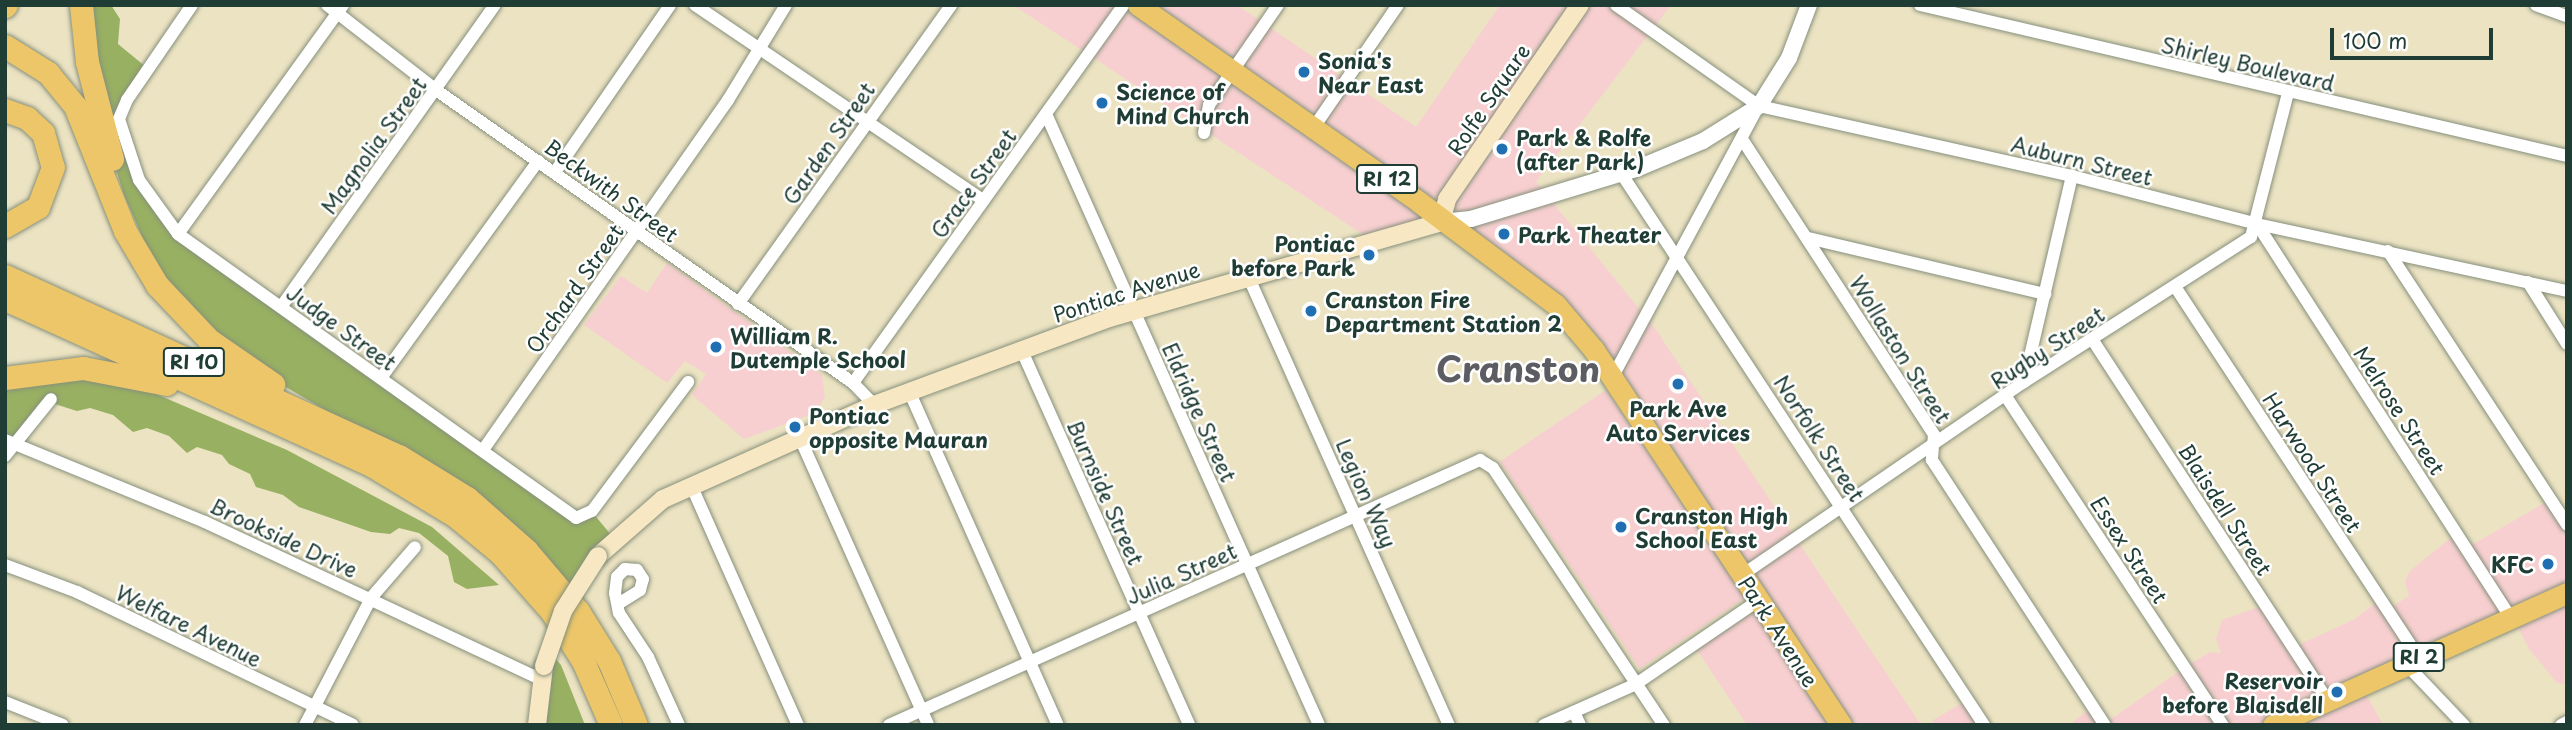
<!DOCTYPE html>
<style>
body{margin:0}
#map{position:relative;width:2572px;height:730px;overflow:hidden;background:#ece3c3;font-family:"Playpen Sans",sans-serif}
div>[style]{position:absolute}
.built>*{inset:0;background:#f7cfd0;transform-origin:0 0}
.forest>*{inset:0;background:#98b062}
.roads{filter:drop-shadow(0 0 2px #86907c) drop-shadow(0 0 2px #86907c)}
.minor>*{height:12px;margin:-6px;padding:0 6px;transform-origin:6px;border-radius:6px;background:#fff}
.tertiary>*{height:16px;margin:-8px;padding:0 8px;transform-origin:8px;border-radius:8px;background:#fff}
.secondary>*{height:18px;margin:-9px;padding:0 9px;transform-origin:9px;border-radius:9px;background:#f7e8c3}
.primary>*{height:21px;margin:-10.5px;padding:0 10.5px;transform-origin:10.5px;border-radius:10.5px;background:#ecc669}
.motorway>*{height:23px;margin:-11.5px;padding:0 11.5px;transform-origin:11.5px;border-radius:11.5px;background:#ecc669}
.bridges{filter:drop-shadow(0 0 2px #86907c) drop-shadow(0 0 2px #86907c)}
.secondary-bridge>*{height:18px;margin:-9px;padding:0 9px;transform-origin:9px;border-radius:9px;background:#f7e8c3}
.dots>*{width:19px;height:19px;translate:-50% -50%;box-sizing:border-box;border:4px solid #fff;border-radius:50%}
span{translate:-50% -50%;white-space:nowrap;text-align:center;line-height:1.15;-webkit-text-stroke:5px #fff;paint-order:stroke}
.shield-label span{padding:2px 5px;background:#fff;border:2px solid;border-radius:5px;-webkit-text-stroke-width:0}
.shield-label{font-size:19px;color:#1f3d34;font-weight:700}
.poi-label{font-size:21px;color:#1f3d34;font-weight:700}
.left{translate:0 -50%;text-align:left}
.right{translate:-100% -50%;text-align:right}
.street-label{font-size:21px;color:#1f3d34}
.town-label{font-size:35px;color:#5c5c63;font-weight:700}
.frame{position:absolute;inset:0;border:7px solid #1f3d34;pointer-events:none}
.scale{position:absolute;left:2330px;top:28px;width:163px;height:32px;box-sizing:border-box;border:4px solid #1f3d34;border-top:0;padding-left:9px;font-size:21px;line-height:24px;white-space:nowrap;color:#1f3d34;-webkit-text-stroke:5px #fff;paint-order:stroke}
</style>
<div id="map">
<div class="built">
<i style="clip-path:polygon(1013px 5px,1237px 5px,1416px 127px,1500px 5px,1671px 5px,1536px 182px,1654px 327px,1921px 725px,1747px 725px,1695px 647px,1759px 602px,1611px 376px,1515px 267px,1424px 217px,1373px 241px)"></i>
<i style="clip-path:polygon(667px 263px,822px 375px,825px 397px,815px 413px,744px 439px,692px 395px,706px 374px,685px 361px,667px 383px,584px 325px,621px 276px,647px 293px)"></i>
<i style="left:1606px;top:390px;width:250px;height:128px;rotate:56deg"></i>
<i style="clip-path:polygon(2546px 502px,2567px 522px,2564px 684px,2557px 683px,2529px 649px,2514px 619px,2362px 687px,2383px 725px,2069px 725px,2092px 707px,2107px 722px,2185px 667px,2210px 652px,2221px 653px,2216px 639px,2222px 620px,2264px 605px,2292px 648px,2355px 619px,2375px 603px,2380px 601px,2387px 610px,2409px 596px,2405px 581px,2410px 571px,2453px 536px,2465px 549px)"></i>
<i style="clip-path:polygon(1966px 701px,1983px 725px,1932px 725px,1933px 720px)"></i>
</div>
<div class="forest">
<i style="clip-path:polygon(80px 5px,111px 5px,120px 19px,118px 44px,146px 67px,118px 122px,159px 214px,579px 517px,592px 512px,612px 536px,574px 588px,332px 414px,229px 354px,155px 266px,124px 195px,109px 147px)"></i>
<i style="clip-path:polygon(63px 374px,128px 382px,287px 450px,432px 527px,499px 585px,467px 589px,454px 582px,448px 556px,419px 533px,399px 528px,390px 534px,371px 532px,299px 507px,283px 495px,256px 487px,250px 474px,229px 464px,222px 455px,197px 447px,187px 453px,169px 436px,147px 428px,133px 432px,113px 415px,90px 408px,77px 411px,42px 400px,12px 439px,5px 436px,5px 388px)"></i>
<i style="clip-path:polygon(548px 650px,561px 665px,585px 725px,536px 725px)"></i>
</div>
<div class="roads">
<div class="minor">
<i style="left:192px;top:5px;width:115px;rotate:124.4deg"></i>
<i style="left:127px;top:100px;width:21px;rotate:113deg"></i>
<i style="left:119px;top:119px;width:64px;rotate:71.8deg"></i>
<i style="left:139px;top:180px;width:67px;rotate:54.2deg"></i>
<i style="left:178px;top:234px;width:489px;rotate:35.5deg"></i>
<i style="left:576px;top:518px;width:17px;rotate:-24deg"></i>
<i style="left:592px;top:511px;width:161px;rotate:-53.3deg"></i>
<i style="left:327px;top:5px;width:138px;rotate:37.9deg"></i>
<i style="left:436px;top:90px;width:510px;rotate:35.09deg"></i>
<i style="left:853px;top:383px;width:30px;rotate:46deg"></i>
<i style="left:695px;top:5px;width:348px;rotate:34.1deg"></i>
<i style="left:1616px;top:5px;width:175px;rotate:35.2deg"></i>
<i style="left:1759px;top:106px;width:321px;rotate:12.6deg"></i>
<i style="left:2072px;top:176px;width:191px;rotate:14.5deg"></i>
<i style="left:2257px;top:224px;width:317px;rotate:12.2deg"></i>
<i style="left:1920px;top:5px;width:664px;rotate:13.14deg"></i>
<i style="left:2536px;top:5px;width:33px;rotate:20deg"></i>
<i style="left:1046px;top:114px;width:669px;rotate:65.92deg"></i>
<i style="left:1314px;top:127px;width:148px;rotate:-55.5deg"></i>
<i style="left:1204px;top:133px;width:28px;rotate:-80deg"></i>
<i style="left:1209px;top:105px;width:121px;rotate:-55.4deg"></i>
<i style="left:1742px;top:139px;width:353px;rotate:57deg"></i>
<i style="left:1934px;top:435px;width:25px;rotate:95deg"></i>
<i style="left:1932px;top:460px;width:316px;rotate:56.9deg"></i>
<i style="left:555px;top:172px;width:203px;rotate:-55.4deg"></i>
<i style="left:1621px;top:173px;width:661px;rotate:56.67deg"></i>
<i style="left:2257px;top:224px;width:469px;rotate:57.2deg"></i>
<i style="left:178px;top:234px;width:282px;rotate:-54.2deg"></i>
<i style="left:1808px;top:238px;width:244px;rotate:13.3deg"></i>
<i style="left:2388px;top:251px;width:327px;rotate:56.8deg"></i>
<i style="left:1248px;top:276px;width:492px;rotate:65.9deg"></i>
<i style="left:2528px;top:282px;width:73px;rotate:57.8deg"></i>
<i style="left:2176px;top:288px;width:441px;rotate:56.7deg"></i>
<i style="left:738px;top:304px;width:367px;rotate:-54.5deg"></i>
<i style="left:281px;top:307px;width:370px;rotate:-54.7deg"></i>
<i style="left:2092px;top:339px;width:431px;rotate:56.9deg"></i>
<i style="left:1022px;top:351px;width:410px;rotate:65.9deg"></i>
<i style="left:381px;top:378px;width:268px;rotate:-54.1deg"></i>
<i style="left:1612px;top:378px;width:308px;rotate:-61.7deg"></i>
<i style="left:2024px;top:382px;width:212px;rotate:-76.9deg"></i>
<i style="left:853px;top:383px;width:465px;rotate:-54.4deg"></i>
<i style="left:910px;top:393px;width:363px;rotate:66deg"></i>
<i style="left:2005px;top:395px;width:396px;rotate:56.6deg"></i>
<i style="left:799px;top:436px;width:316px;rotate:65.9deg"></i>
<i style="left:5px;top:440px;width:216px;rotate:22.3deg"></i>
<i style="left:205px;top:522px;width:372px;rotate:25.1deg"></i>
<i style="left:483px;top:450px;width:427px;rotate:-55deg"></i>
<i style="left:728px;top:100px;width:111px;rotate:-58.6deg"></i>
<i style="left:5px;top:456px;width:73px;rotate:-51.1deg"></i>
<i style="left:691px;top:485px;width:263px;rotate:66deg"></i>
<i style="left:5px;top:565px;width:77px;rotate:20.6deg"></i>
<i style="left:77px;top:592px;width:306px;rotate:25.7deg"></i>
<i style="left:1742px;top:575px;width:342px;rotate:-34.4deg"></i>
<i style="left:2024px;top:382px;width:269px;rotate:-32.6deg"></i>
<i style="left:2251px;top:237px;width:149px;rotate:-75.6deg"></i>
<i style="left:618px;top:604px;width:26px;rotate:-32deg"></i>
<i style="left:640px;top:590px;width:11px;rotate:-75deg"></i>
<i style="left:643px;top:579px;width:11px;rotate:-124deg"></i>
<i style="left:637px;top:570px;width:12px;rotate:-175deg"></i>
<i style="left:625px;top:569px;width:11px;rotate:135deg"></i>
<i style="left:617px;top:577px;width:16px;rotate:97deg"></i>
<i style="left:615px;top:593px;width:20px;rotate:79deg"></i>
<i style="left:619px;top:613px;width:53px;rotate:56.6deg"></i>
<i style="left:648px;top:657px;width:75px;rotate:65.5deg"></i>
<i style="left:2405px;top:663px;width:86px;rotate:46.4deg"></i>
<i style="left:5px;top:702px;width:62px;rotate:21.6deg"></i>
<i style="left:1574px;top:712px;width:14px;rotate:65deg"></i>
<i style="left:305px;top:725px;width:143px;rotate:-62.5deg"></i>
<i style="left:371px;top:598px;width:67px;rotate:-49.2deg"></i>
<i style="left:889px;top:725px;width:648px;rotate:-24.15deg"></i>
<i style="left:1480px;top:460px;width:15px;rotate:32deg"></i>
<i style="left:1493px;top:468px;width:309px;rotate:56.4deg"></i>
<i style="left:1544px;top:725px;width:101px;rotate:-24deg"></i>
<i style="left:1636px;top:684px;width:149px;rotate:-34.3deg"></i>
<i style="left:2561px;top:725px;width:7px;rotate:-27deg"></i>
</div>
<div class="tertiary">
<i style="left:1441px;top:222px;width:30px;rotate:-6deg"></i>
<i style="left:1471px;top:219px;width:172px;rotate:-16.9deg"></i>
<i style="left:1636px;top:169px;width:73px;rotate:-22.7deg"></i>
<i style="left:1703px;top:141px;width:66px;rotate:-32deg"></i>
<i style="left:1759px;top:106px;width:57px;rotate:-58deg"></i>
<i style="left:1789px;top:58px;width:57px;rotate:-69.3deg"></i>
</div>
<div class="secondary">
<i style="left:598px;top:556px;width:86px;rotate:-41.2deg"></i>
<i style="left:663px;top:499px;width:231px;rotate:-24deg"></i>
<i style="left:874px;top:405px;width:251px;rotate:-20.3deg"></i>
<i style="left:1109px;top:318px;width:346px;rotate:-16.1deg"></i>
<i style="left:1441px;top:222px;width:24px;rotate:-75deg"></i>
<i style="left:1447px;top:199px;width:235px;rotate:-55.6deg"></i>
<i style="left:537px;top:725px;width:59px;rotate:-83.2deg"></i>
</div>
<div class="primary">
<i style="left:1138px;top:5px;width:343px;rotate:35deg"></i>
<i style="left:1419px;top:202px;width:171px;rotate:36.9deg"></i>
<i style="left:1556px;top:305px;width:59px;rotate:49.8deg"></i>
<i style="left:1594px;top:350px;width:449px;rotate:56.6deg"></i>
<i style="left:2273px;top:725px;width:322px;rotate:-24.2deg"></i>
</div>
<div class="motorway">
<i style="left:81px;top:5px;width:57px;rotate:84deg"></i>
<i style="left:87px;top:62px;width:100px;rotate:75.5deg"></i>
<i style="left:5px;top:6px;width:1px;rotate:-45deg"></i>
<i style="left:5px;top:46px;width:51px;rotate:32.1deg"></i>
<i style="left:48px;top:73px;width:43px;rotate:50.7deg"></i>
<i style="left:75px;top:106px;width:135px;rotate:68.2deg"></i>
<i style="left:125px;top:231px;width:63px;rotate:59.3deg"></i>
<i style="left:157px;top:285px;width:76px;rotate:46.6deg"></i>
<i style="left:209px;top:340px;width:78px;rotate:34.5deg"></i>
<i style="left:5px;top:110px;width:23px;rotate:20deg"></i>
<i style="left:27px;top:118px;width:22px;rotate:43deg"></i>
<i style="left:43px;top:133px;width:35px;rotate:74deg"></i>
<i style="left:53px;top:167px;width:43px;rotate:110.6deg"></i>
<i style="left:38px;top:207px;width:38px;rotate:150deg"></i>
<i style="left:5px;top:276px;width:433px;rotate:24.6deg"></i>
<i style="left:399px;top:456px;width:80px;rotate:31.7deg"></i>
<i style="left:467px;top:498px;width:79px;rotate:41.4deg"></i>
<i style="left:526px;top:550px;width:80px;rotate:49.6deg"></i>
<i style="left:578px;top:611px;width:59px;rotate:58.2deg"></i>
<i style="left:609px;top:661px;width:69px;rotate:67.1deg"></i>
<i style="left:5px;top:299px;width:402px;rotate:24.4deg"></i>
<i style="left:371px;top:465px;width:97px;rotate:31.1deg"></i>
<i style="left:454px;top:515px;width:60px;rotate:39.6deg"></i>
<i style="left:500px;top:553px;width:79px;rotate:48.6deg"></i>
<i style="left:552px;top:612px;width:58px;rotate:57.7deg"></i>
<i style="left:583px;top:661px;width:70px;rotate:66.4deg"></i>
<i style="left:5px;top:378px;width:79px;rotate:-7.3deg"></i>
<i style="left:83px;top:368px;width:85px;rotate:10.9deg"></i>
</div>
</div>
<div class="bridges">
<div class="secondary-bridge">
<i style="left:544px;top:666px;width:58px;rotate:-70.9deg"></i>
<i style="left:563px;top:611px;width:65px;rotate:-57.5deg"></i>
</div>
</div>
<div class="dots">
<i style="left:1304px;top:72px;background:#1f6fb2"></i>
<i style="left:1102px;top:103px;background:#1f6fb2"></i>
<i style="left:1502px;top:149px;background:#1f6fb2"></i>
<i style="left:1504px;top:234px;background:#1f6fb2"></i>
<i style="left:1369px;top:255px;background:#1f6fb2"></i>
<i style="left:1311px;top:311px;background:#1f6fb2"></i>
<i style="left:716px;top:347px;background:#1f6fb2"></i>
<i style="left:1678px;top:384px;background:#1f6fb2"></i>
<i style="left:795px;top:427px;background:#1f6fb2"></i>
<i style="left:1621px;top:527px;background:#1f6fb2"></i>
<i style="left:2548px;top:564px;background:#1f6fb2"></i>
<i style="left:2337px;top:692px;background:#1f6fb2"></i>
</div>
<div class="shield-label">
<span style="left:1387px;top:179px">RI 12</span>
<span style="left:194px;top:362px">RI 10</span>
<span style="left:2419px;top:657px">RI 2</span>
</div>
<div class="poi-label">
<span class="left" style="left:1318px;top:72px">Sonia's<br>Near East</span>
<span class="left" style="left:1116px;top:103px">Science of<br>Mind Church</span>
<span class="left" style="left:1516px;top:149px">Park &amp; Rolfe<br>(after Park)</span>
<span class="left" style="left:1518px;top:234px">Park Theater</span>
<span class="right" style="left:1355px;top:255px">Pontiac<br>before Park</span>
<span class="left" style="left:1325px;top:311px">Cranston Fire<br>Department Station 2</span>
<span class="left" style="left:730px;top:347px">William R.<br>Dutemple School</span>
<span style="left:1678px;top:420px">Park Ave<br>Auto Services</span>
<span class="left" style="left:809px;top:427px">Pontiac<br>opposite Mauran</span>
<span class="left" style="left:1635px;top:527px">Cranston High<br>School East</span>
<span class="right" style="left:2534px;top:564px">KFC</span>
<span class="right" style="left:2323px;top:692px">Reservoir<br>before Blaisdell</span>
</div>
<div class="street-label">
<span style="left:2248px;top:63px;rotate:13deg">Shirley Boulevard</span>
<span style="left:1488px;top:99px;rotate:-56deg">Rolfe Square</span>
<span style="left:828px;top:143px;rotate:-55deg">Garden Street</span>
<span style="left:373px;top:145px;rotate:-54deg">Magnolia Street</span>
<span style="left:2082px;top:160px;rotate:14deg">Auburn Street</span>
<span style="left:973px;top:183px;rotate:-54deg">Grace Street</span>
<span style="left:612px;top:190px;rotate:36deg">Beckwith Street</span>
<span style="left:574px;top:288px;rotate:-55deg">Orchard Street</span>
<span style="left:1126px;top:291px;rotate:-18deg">Pontiac Avenue</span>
<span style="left:342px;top:327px;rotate:36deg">Judge Street</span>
<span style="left:2047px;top:347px;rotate:-33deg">Rugby Street</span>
<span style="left:1901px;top:349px;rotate:58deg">Wollaston Street</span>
<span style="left:2400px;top:410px;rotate:57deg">Melrose Street</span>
<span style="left:1200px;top:412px;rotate:66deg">Eldridge Street</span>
<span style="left:1820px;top:438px;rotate:57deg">Norfolk Street</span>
<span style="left:2313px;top:462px;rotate:57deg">Harwood Street</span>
<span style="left:1106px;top:492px;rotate:66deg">Burnside Street</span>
<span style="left:1367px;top:493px;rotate:66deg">Legion Way</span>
<span style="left:2226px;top:509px;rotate:57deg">Blaisdell Street</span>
<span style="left:284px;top:537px;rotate:25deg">Brookside Drive</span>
<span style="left:2130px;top:549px;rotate:57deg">Essex Street</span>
<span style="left:1181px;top:573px;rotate:-24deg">Julia Street</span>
<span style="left:189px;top:625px;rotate:26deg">Welfare Avenue</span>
<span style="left:1779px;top:631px;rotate:57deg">Park Avenue</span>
</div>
<div class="town-label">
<span style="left:1518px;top:368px">Cranston</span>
</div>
<div class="frame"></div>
<div class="scale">100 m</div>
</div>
